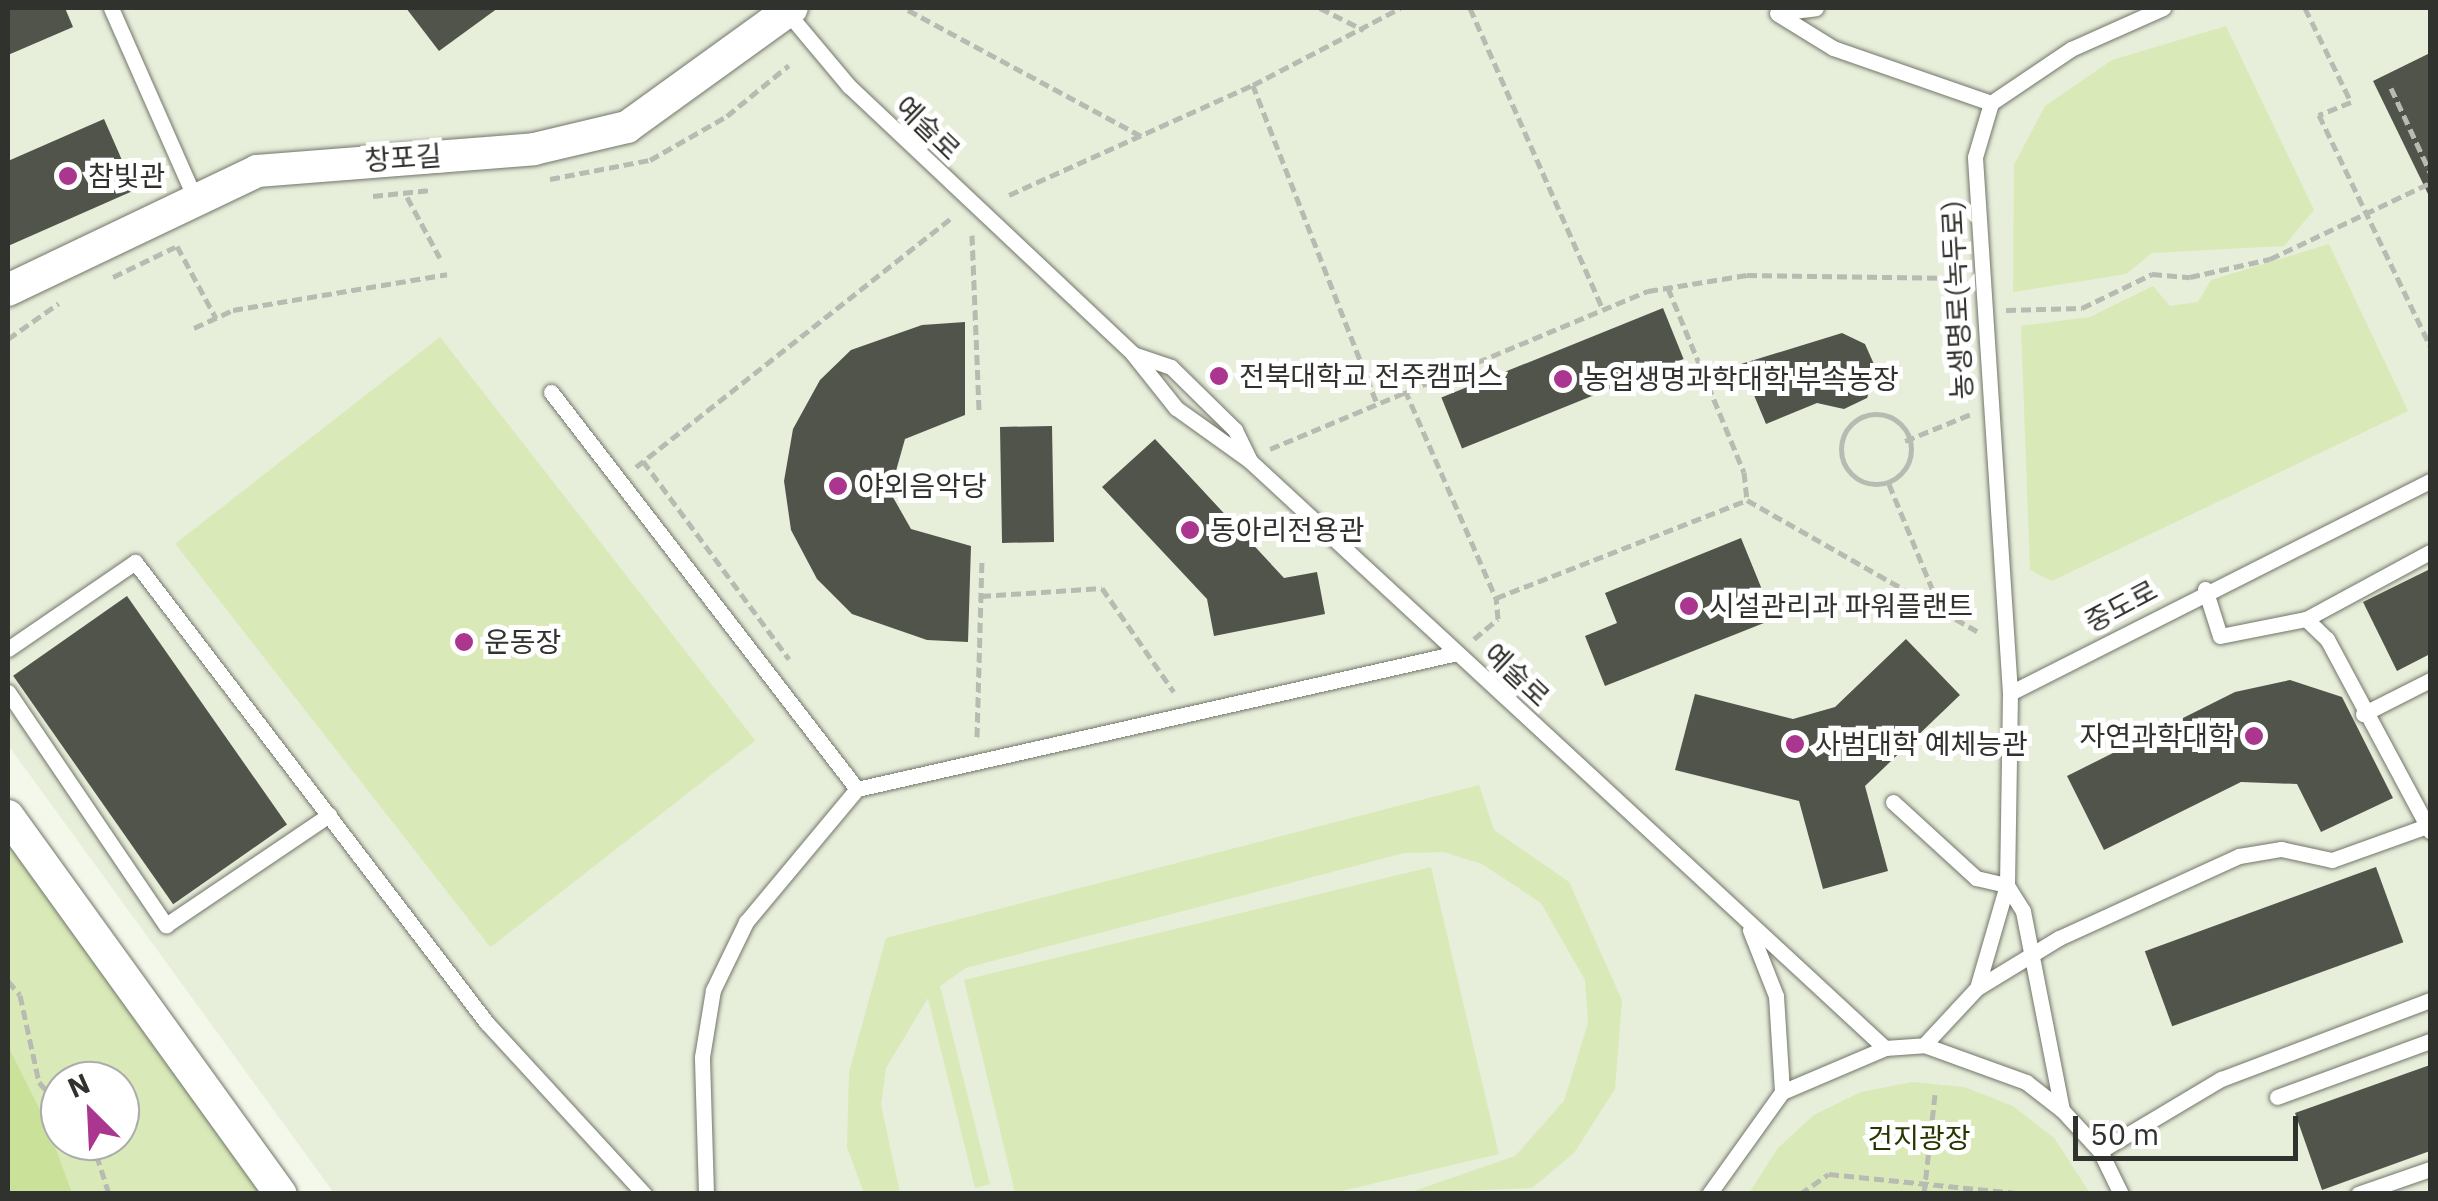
<!DOCTYPE html>
<meta charset="utf-8">
<style>
body{margin:0}
#map{position:relative;width:2438px;height:1201px;overflow:hidden;background:#f3f8eb;font-family:"IBM Plex Sans","Noto Sans KR",sans-serif}
div>[style]{position:absolute}
.built>*{inset:0;background:#e7eeda}
.green>*{inset:0;background:#d9eab8;transform-origin:0 0}
.water>*{inset:0;background:#cae19a}
.building>*{inset:0;background:#50544a;transform-origin:0 0}
.path>*{height:5px;margin-top:-2.5px;transform-origin:0;background:repeating-linear-gradient(90deg,#b7bbb1 0 10px,transparent 0 15px)}
.path>.ring{margin:-2.5px;padding:0;box-sizing:content-box;background:none;border:5px solid #b7bbb1;border-radius:50%}
.roads{filter:drop-shadow(0 0 2px #72766a) drop-shadow(0 0 2px #72766a)}
.service>*{height:15px;margin:-7.5px;padding:0 7.5px;transform-origin:7.5px;border-radius:7.5px;background:#fff}
.minor>*{height:32px;margin:-16px;padding:0 16px;transform-origin:16px;border-radius:16px;background:#fff}
.dots>*{width:28px;height:28px;translate:-50% -50%;box-sizing:border-box;border:5px solid #fff;border-radius:50%}
span{translate:-50% -50%;white-space:nowrap;text-align:center;line-height:1.15;-webkit-text-stroke:10px #fff;paint-order:stroke}
.street-label{font-size:28px;color:#30322d}
.poi-label{font-size:28px;color:#30322d}
.left{translate:0 -50%;text-align:left}
.right{translate:-100% -50%;text-align:right}
.park-label{font-size:28px;color:#293600}
.frame{position:absolute;inset:0;border:10px solid #30322d;pointer-events:none}
.north{position:absolute;left:40px;top:1061px;width:100px;height:100px;box-sizing:border-box;background:#fff;border:2px solid #acadab;border-radius:50%;rotate:336deg;font-size:28px;font-weight:700;line-height:40px;text-align:center;color:#30322d}
.north::after{content:'';display:block;margin:auto;width:35px;height:45px;background:#aa368f;clip-path:polygon(50% 0,100% 100%,50% 72%,0 100%)}
.scale{position:absolute;left:2073px;top:1116px;width:225px;height:45px;box-sizing:border-box;border:5px solid #30322d;border-top:0;padding-left:12px;font-size:30px;line-height:35px;white-space:nowrap;color:#30322d;-webkit-text-stroke:8px #fff;paint-order:stroke}
</style>
<div id="map">
<div class="built">
<i style="clip-path:polygon(8px 8px,2430px 8px,2430px 1193px,334px 1193px,8px 745px)"></i>
</div>
<div class="green">
<i style="clip-path:polygon(2226px 26px,2314px 210px,2284px 246px,2152px 253px,2126px 274px,2013px 292px,2014px 165px,2045px 106px,2112px 60px)"></i>
<i style="clip-path:polygon(2329px 244px,2408px 411px,2052px 581px,2030px 570px,2021px 326px,2090px 317px,2153px 286px,2170px 306px,2198px 302px,2211px 280px)"></i>
<i style="left:440px;top:337px;width:512px;height:336px;rotate:52deg"></i>
<i style="clip-path:polygon(1479px 785px,1494px 830px,1569px 882px,1622px 1000px,1615px 1089px,1574px 1153px,1532px 1188px,1408px 1193px,1515px 1156px,1564px 1101px,1588px 1023px,1585px 980px,1541px 903px,1482px 864px,1444px 852px,1404px 853px,966px 968px,940px 986px,990px 1184px,975px 1188px,928px 998px,886px 1068px,881px 1105px,900px 1193px,864px 1193px,847px 1147px,849px 1072px,886px 938px)"></i>
<i style="clip-path:polygon(evenodd,8px 830px,268px 1193px,8px 1193px,8px 830px,60px 1081px,120px 1081px,120px 1141px,60px 1141px,60px 1081px)"></i>
<i style="clip-path:polygon(1431px 867px,1499px 1154px,1333px 1193px,1015px 1193px,964px 980px)"></i>
<i style="clip-path:polygon(1912px 1082px,1964px 1087px,2013px 1106px,2054px 1138px,2090px 1193px,1749px 1193px,1778px 1148px,1814px 1115px,1861px 1092px)"></i>
</div>
<div class="water">
<i style="clip-path:polygon(8px 1046px,46px 1122px,72px 1193px,8px 1193px)"></i>
</div>
<div class="building">
<i style="clip-path:polygon(8px 8px,65px 8px,73px 27px,8px 55px)"></i>
<i style="clip-path:polygon(406px 8px,498px 8px,439px 51px)"></i>
<i style="clip-path:polygon(2430px 53px,2430px 198px,2373px 81px)"></i>
<i style="clip-path:polygon(104px 119px,135px 190px,8px 246px,8px 161px)"></i>
<i style="left:1663px;top:308px;width:55px;height:239px;rotate:68deg"></i>
<i style="clip-path:polygon(965px 322px,965px 415px,905px 439px,890px 492px,911px 529px,971px 546px,968px 642px,927px 640px,852px 614px,817px 579px,791px 530px,784px 481px,793px 429px,820px 380px,851px 350px,922px 325px)"></i>
<i style="clip-path:polygon(1842px 333px,1865px 344px,1877px 371px,1867px 398px,1844px 409px,1817px 403px,1766px 424px,1741px 364px)"></i>
<i style="left:1052px;top:426px;width:116px;height:52px;rotate:89deg"></i>
<i style="clip-path:polygon(1155px 439px,1284px 578px,1317px 572px,1325px 614px,1214px 636px,1207px 599px,1102px 487px)"></i>
<i style="clip-path:polygon(1741px 538px,1774px 619px,1605px 686px,1585px 636px,1617px 623px,1605px 593px)"></i>
<i style="clip-path:polygon(2430px 569px,2430px 654px,2397px 671px,2363px 602px)"></i>
<i style="left:127px;top:596px;width:279px;height:139px;rotate:55deg"></i>
<i style="clip-path:polygon(1906px 639px,1960px 695px,1865px 786px,1888px 871px,1823px 889px,1799px 801px,1675px 770px,1695px 694px,1793px 719px,1835px 707px)"></i>
<i style="clip-path:polygon(2290px 680px,2342px 697px,2393px 798px,2321px 832px,2297px 784px,2241px 782px,2104px 850px,2067px 776px,2235px 692px)"></i>
<i style="left:2376px;top:867px;width:80px;height:246px;rotate:70deg"></i>
<i style="clip-path:polygon(2430px 1065px,2430px 1151px,2322px 1190px,2295px 1113px)"></i>
</div>
<div class="path">
<i style="left:1320px;top:8px;width:49px;rotate:26.6deg"></i>
<i style="left:1470px;top:8px;width:329px;rotate:66.2deg"></i>
<i style="left:2305px;top:8px;width:105px;rotate:63.9deg"></i>
<i style="left:2351px;top:102px;width:35px;rotate:158deg"></i>
<i style="left:2319px;top:115px;width:256px;rotate:64.3deg"></i>
<i style="left:908px;top:10px;width:265px;rotate:28.4deg"></i>
<i style="left:2391px;top:88px;width:93px;rotate:65.1deg"></i>
<i style="left:550px;top:179px;width:102px;rotate:-10.8deg"></i>
<i style="left:650px;top:160px;width:89px;rotate:-29.7deg"></i>
<i style="left:727px;top:116px;width:80px;rotate:-39.4deg"></i>
<i style="left:1009px;top:195px;width:268px;rotate:-24.3deg"></i>
<i style="left:373px;top:196px;width:58px;rotate:-5.9deg"></i>
<i style="left:407px;top:197px;width:69px;rotate:61.6deg"></i>
<i style="left:972px;top:235px;width:177px;rotate:87.7deg"></i>
<i style="left:177px;top:246px;width:82px;rotate:61.6deg"></i>
<i style="left:113px;top:277px;width:69px;rotate:-25.8deg"></i>
<i style="left:1668px;top:288px;width:199px;rotate:67.6deg"></i>
<i style="left:1744px;top:472px;width:28px;rotate:84deg"></i>
<i style="left:2006px;top:310px;width:76px;rotate:-1.5deg"></i>
<i style="left:2082px;top:308px;width:78px;rotate:-25.9deg"></i>
<i style="left:2152px;top:274px;width:38px;rotate:5deg"></i>
<i style="left:2190px;top:277px;width:82px;rotate:-12.7deg"></i>
<i style="left:2270px;top:259px;width:177px;rotate:-25.4deg"></i>
<i style="left:194px;top:328px;width:43px;rotate:-24.8deg"></i>
<i style="left:233px;top:310px;width:217px;rotate:-9.5deg"></i>
<i style="left:8px;top:339px;width:62px;rotate:-35.2deg"></i>
<i style="left:1405px;top:390px;width:227px;rotate:66.4deg"></i>
<i style="left:1496px;top:598px;width:269px;rotate:-21.3deg"></i>
<i style="left:1376px;top:401px;width:339px;rotate:-111.3deg"></i>
<i style="left:1253px;top:85px;width:166px;rotate:-27.6deg"></i>
<i class="ring" style="left:1841px;top:414px;width:65px;height:65px"></i>
<i style="left:1905px;top:441px;width:71px;rotate:-22.2deg"></i>
<i style="left:1270px;top:449px;width:410px;rotate:-22.7deg"></i>
<i style="left:1648px;top:291px;width:100px;rotate:-9.2deg"></i>
<i style="left:1747px;top:275px;width:213px;rotate:0.8deg"></i>
<i style="left:643px;top:461px;width:246px;rotate:53.6deg"></i>
<i style="left:636px;top:467px;width:404px;rotate:-38.3deg"></i>
<i style="left:1889px;top:484px;width:134px;rotate:67.6deg"></i>
<i style="left:1747px;top:500px;width:265px;rotate:29.7deg"></i>
<i style="left:981px;top:596px;width:121px;rotate:-3.8deg"></i>
<i style="left:1102px;top:588px;width:126px;rotate:55.3deg"></i>
<i style="left:1474px;top:639px;width:31px;rotate:-40deg"></i>
<i style="left:1498px;top:619px;width:21px;rotate:-95deg"></i>
<i style="left:977px;top:737px;width:177px;rotate:-88.4deg"></i>
<i style="left:8px;top:981px;width:18px;rotate:49deg"></i>
<i style="left:20px;top:995px;width:89px;rotate:77.7deg"></i>
<i style="left:39px;top:1082px;width:32px;rotate:49deg"></i>
<i style="left:92px;top:1141px;width:56px;rotate:72.2deg"></i>
<i style="left:1800px;top:1194px;width:35px;rotate:-35deg"></i>
<i style="left:1829px;top:1174px;width:198px;rotate:5.8deg"></i>
<i style="left:1924px;top:1194px;width:100px;rotate:-83.7deg"></i>
</div>
<div class="roads">
<div class="service">
<i style="left:111px;top:8px;width:206px;rotate:66.2deg"></i>
<i style="left:786px;top:11px;width:98px;rotate:50deg"></i>
<i style="left:849px;top:86px;width:390px;rotate:43.3deg"></i>
<i style="left:1133px;top:354px;width:69px;rotate:51.5deg"></i>
<i style="left:1176px;top:408px;width:91px;rotate:35.6deg"></i>
<i style="left:1250px;top:461px;width:865px;rotate:42.75deg"></i>
<i style="left:1777px;top:13px;width:39px;rotate:-7deg"></i>
<i style="left:1778px;top:14px;width:65px;rotate:31.7deg"></i>
<i style="left:1833px;top:48px;width:167px;rotate:19.2deg"></i>
<i style="left:1133px;top:354px;width:40px;rotate:18.9deg"></i>
<i style="left:1171px;top:367px;width:90px;rotate:44.5deg"></i>
<i style="left:1235px;top:430px;width:34px;rotate:64deg"></i>
<i style="left:551px;top:392px;width:501px;rotate:52.38deg"></i>
<i style="left:2205px;top:589px;width:49px;rotate:72.3deg"></i>
<i style="left:2220px;top:636px;width:88px;rotate:-11.2deg"></i>
<i style="left:2306px;top:619px;width:29px;rotate:44deg"></i>
<i style="left:2327px;top:639px;width:218px;rotate:61.8deg"></i>
<i style="left:2306px;top:619px;width:141px;rotate:-28.4deg"></i>
<i style="left:8px;top:649px;width:154px;rotate:-34.4deg"></i>
<i style="left:135px;top:562px;width:579px;rotate:52.65deg"></i>
<i style="left:486px;top:1022px;width:234px;rotate:47.4deg"></i>
<i style="left:8px;top:692px;width:282px;rotate:55.9deg"></i>
<i style="left:166px;top:925px;width:197px;rotate:-34deg"></i>
<i style="left:2010px;top:693px;width:470px;rotate:-26.8deg"></i>
<i style="left:2363px;top:714px;width:75px;rotate:-26.9deg"></i>
<i style="left:1893px;top:802px;width:113px;rotate:42.5deg"></i>
<i style="left:1976px;top:878px;width:32px;rotate:13deg"></i>
<i style="left:1750px;top:930px;width:71px;rotate:68.5deg"></i>
<i style="left:1776px;top:996px;width:96px;rotate:86.4deg"></i>
<i style="left:1977px;top:988px;width:96px;rotate:-31.4deg"></i>
<i style="left:2059px;top:938px;width:198px;rotate:-24.5deg"></i>
<i style="left:2239px;top:856px;width:43px;rotate:-9.5deg"></i>
<i style="left:2281px;top:849px;width:52px;rotate:12.2deg"></i>
<i style="left:2332px;top:860px;width:101px;rotate:-19.7deg"></i>
<i style="left:1924px;top:1045px;width:78px;rotate:-47.1deg"></i>
<i style="left:1977px;top:988px;width:107px;rotate:-73.8deg"></i>
<i style="left:2277px;top:1097px;width:163px;rotate:-20.1deg"></i>
<i style="left:2062px;top:1110px;width:203px;rotate:-101.1deg"></i>
<i style="left:2023px;top:911px;width:31px;rotate:-122deg"></i>
<i style="left:2007px;top:885px;width:192px;rotate:-89.1deg"></i>
<i style="left:2010px;top:693px;width:537px;rotate:-93.74deg"></i>
<i style="left:1975px;top:157px;width:56px;rotate:-73.5deg"></i>
<i style="left:1991px;top:103px;width:97px;rotate:-34deg"></i>
<i style="left:2071px;top:49px;width:101px;rotate:-24deg"></i>
<i style="left:2100px;top:1151px;width:141px;rotate:-30.8deg"></i>
<i style="left:2221px;top:1079px;width:223px;rotate:-20.7deg"></i>
<i style="left:706px;top:1194px;width:137px;rotate:-91.7deg"></i>
<i style="left:702px;top:1057px;width:68px;rotate:-80.7deg"></i>
<i style="left:713px;top:990px;width:76px;rotate:-64.1deg"></i>
<i style="left:746px;top:922px;width:173px;rotate:-50.2deg"></i>
<i style="left:857px;top:789px;width:615px;rotate:-12.77deg"></i>
<i style="left:1709px;top:1194px;width:125px;rotate:-54.4deg"></i>
<i style="left:1782px;top:1092px;width:112px;rotate:-23.1deg"></i>
<i style="left:1885px;top:1048px;width:39px;rotate:-4deg"></i>
<i style="left:1924px;top:1045px;width:109px;rotate:19.9deg"></i>
<i style="left:2026px;top:1082px;width:46px;rotate:37.9deg"></i>
<i style="left:2062px;top:1110px;width:56px;rotate:47.2deg"></i>
<i style="left:2100px;top:1151px;width:48px;rotate:64deg"></i>
<i style="left:2358px;top:1194px;width:76px;rotate:-19.1deg"></i>
</div>
<div class="minor">
<i style="left:8px;top:290px;width:276px;rotate:-25.5deg"></i>
<i style="left:257px;top:171px;width:278px;rotate:-4.5deg"></i>
<i style="left:534px;top:149px;width:96px;rotate:-13.3deg"></i>
<i style="left:627px;top:127px;width:203px;rotate:-35.8deg"></i>
<i style="left:8px;top:816px;width:466px;rotate:54.2deg"></i>
</div>
</div>
<div class="dots">
<i style="left:68px;top:176px;background:#aa368f"></i>
<i style="left:1219px;top:376px;background:#aa368f"></i>
<i style="left:1563px;top:379px;background:#aa368f"></i>
<i style="left:838px;top:486px;background:#aa368f"></i>
<i style="left:1190px;top:530px;background:#aa368f"></i>
<i style="left:1689px;top:606px;background:#aa368f"></i>
<i style="left:464px;top:642px;background:#aa368f"></i>
<i style="left:2254px;top:736px;background:#aa368f"></i>
<i style="left:1795px;top:744px;background:#aa368f"></i>
</div>
<div class="street-label">
<span style="left:928px;top:128px;rotate:44deg">예술로</span>
<span style="left:403px;top:158px;rotate:-4deg">창포길</span>
<span style="left:1957px;top:300px;rotate:-93deg">농생명로(녹두로)</span>
<span style="left:2121px;top:606px;rotate:-28deg">중도로</span>
<span style="left:1517px;top:675px;rotate:43deg">예술로</span>
</div>
<div class="poi-label">
<span class="left" style="left:88px;top:176px">참빛관</span>
<span class="left" style="left:1239px;top:376px">전북대학교 전주캠퍼스</span>
<span class="left" style="left:1583px;top:379px">농업생명과학대학 부속농장</span>
<span class="left" style="left:858px;top:486px">야외음악당</span>
<span class="left" style="left:1210px;top:530px">동아리전용관</span>
<span class="left" style="left:1709px;top:606px">시설관리과 파워플랜트</span>
<span class="left" style="left:484px;top:642px">운동장</span>
<span class="right" style="left:2234px;top:736px">자연과학대학</span>
<span class="left" style="left:1815px;top:744px">사범대학 예체능관</span>
</div>
<div class="park-label">
<span style="left:1919px;top:1138px">건지광장</span>
</div>
<div class="frame"></div>
<div class="north">N</div>
<div class="scale">50 m</div>
</div>
